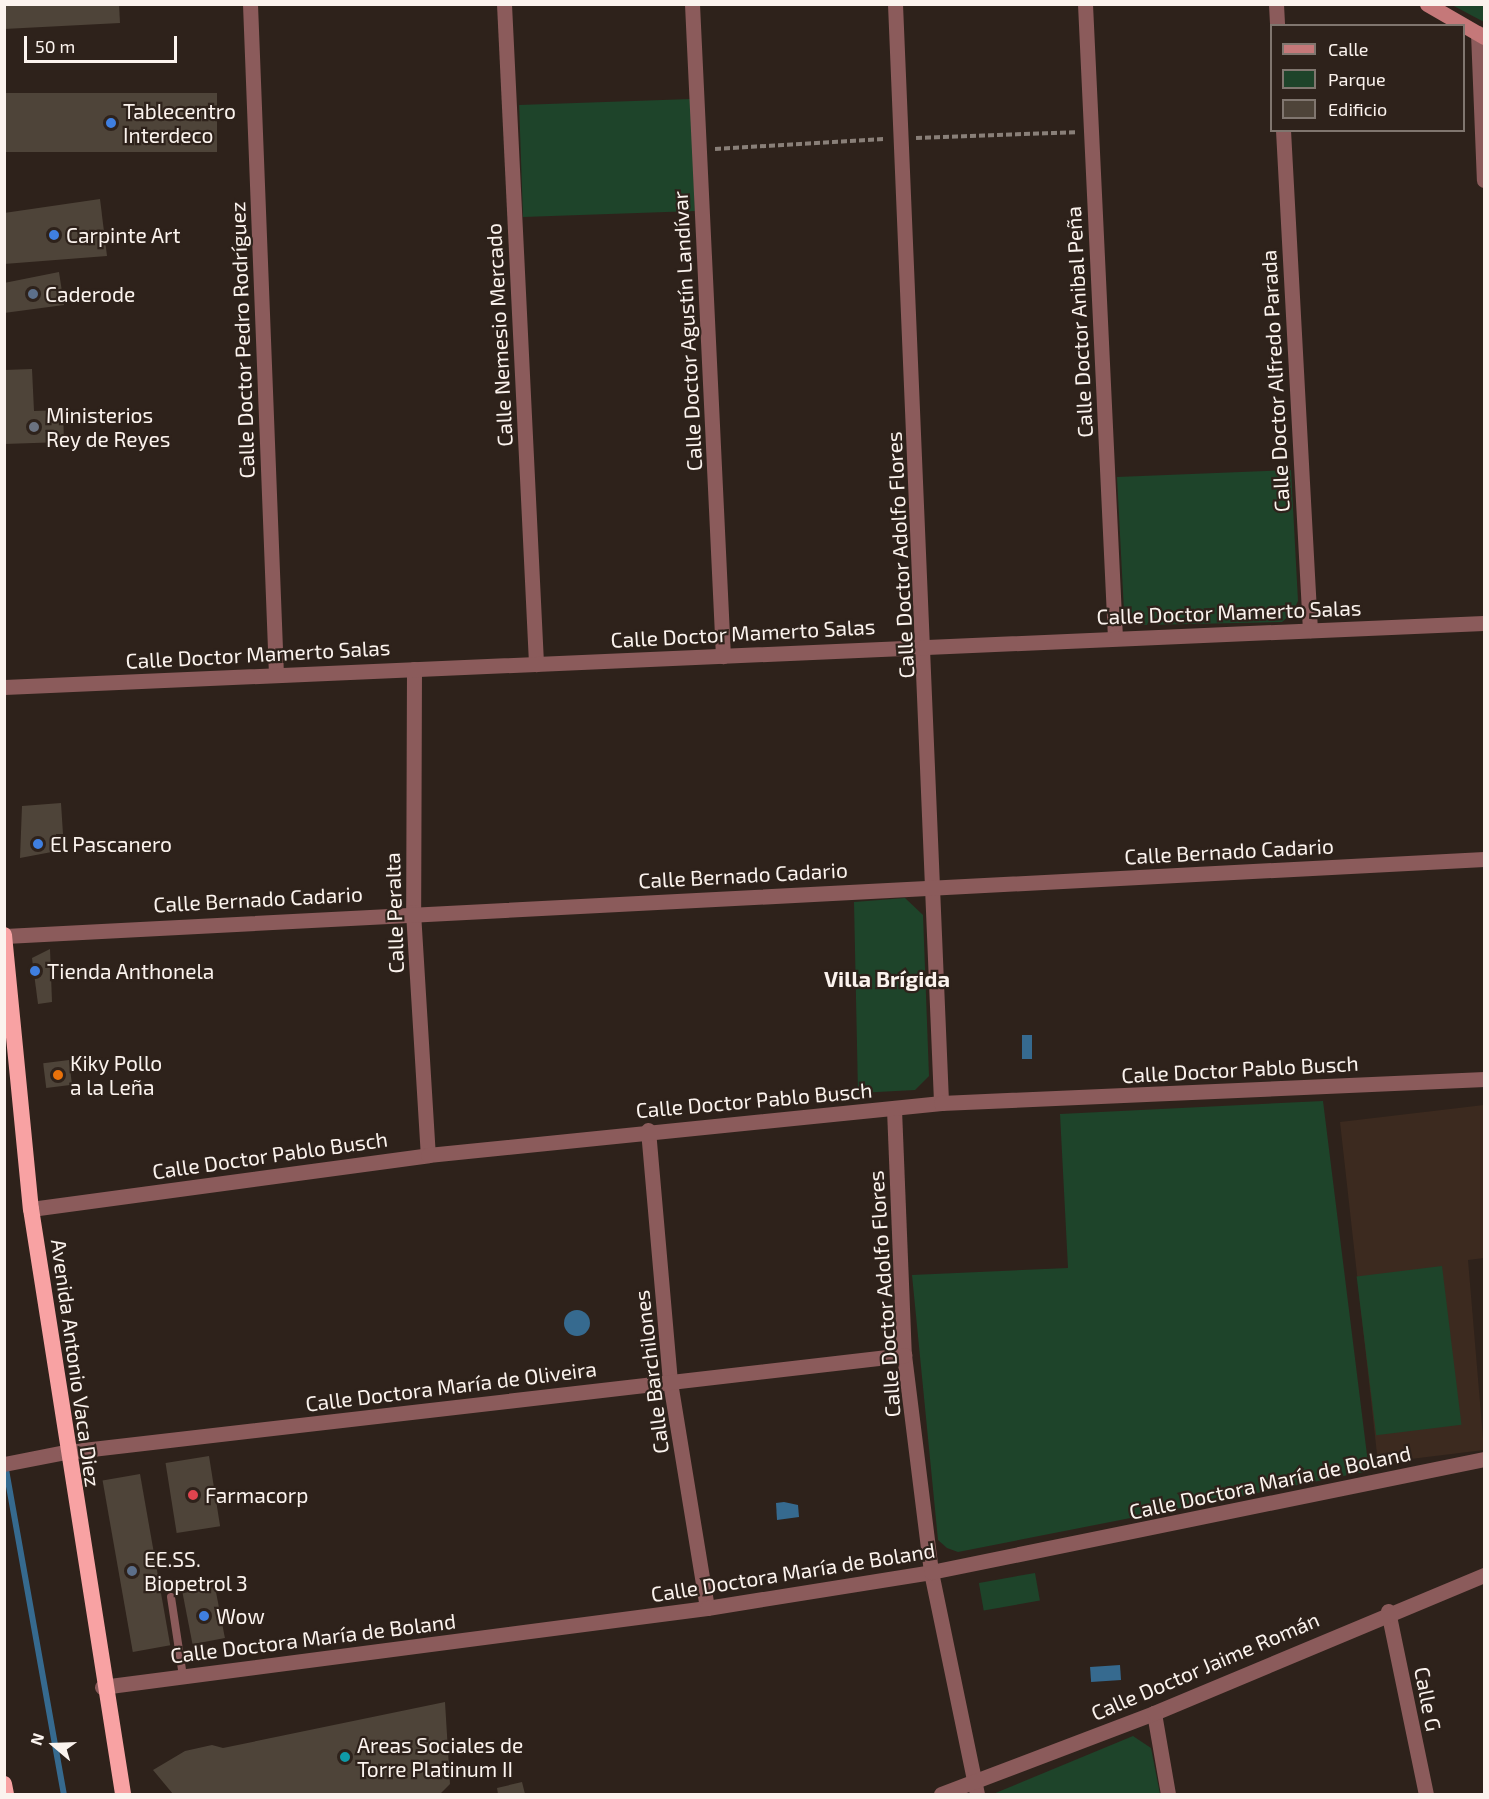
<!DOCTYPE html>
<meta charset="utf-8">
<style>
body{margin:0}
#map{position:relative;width:1489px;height:1799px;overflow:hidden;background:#2e221b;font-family:"Exo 2",sans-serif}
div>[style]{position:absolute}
.built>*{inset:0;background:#3c2a1f}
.green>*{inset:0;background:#1e442a;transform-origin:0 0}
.water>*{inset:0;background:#366a8f;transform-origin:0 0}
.round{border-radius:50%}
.stream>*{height:6px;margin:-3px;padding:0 3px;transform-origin:3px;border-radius:3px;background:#366a8f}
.building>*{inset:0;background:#4e4439;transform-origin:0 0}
.path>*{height:4px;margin-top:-2px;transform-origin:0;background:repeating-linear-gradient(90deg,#897f78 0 6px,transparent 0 9px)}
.service>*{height:8px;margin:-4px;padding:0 4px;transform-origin:4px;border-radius:4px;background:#8b5b5b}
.minor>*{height:15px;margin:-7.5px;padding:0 7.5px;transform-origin:7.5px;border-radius:7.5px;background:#8b5b5b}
.secondary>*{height:15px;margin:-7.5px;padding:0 7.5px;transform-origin:7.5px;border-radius:7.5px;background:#c57879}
.trunk>*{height:16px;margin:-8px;padding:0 8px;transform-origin:8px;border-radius:8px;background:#f8a2a3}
.dots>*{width:16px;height:16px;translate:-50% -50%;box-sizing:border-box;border:3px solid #2e221b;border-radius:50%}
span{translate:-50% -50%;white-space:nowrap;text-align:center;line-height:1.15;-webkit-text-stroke:4.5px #2e221b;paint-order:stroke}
.poi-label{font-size:21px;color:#fbf3ee}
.left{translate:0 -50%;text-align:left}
.street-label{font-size:21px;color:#fbf3ee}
.neighbourhood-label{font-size:22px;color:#fbf3ee;font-weight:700}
.frame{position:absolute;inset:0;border:6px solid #fbf3ee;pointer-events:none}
.legend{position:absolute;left:1270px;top:24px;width:195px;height:108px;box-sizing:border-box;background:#2e221b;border:2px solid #80766f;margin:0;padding:8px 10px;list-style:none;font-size:18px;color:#fbf3ee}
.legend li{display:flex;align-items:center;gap:12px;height:30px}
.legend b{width:30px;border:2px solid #80766f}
.north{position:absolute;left:24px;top:1715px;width:60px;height:60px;-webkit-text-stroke:4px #2e221b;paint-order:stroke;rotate:289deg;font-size:16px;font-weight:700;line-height:24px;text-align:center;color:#fbf3ee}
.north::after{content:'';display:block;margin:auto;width:21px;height:27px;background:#fbf3ee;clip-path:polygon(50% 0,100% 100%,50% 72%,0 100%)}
.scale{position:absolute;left:24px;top:36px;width:153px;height:27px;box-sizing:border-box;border:3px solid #fbf3ee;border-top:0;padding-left:8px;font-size:18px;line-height:21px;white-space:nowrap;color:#fbf3ee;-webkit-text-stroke:4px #2e221b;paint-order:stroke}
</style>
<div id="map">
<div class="built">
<i style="clip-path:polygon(1484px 1105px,1484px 1258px,1468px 1260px,1484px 1450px,1378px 1463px,1340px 1122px)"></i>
</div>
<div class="green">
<i style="clip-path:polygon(1452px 5px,1484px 5px,1484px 22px)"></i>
<i style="left:691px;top:99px;width:112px;height:172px;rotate:88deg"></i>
<i style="clip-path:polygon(1291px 470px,1298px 601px,1292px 613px,1282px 622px,1144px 625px,1124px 611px,1117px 477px)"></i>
<i style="clip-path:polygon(905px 898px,923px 915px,929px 1076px,915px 1090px,858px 1093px,854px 902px)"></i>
<i style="clip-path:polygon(1323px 1101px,1369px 1471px,958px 1552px,947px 1548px,938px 1540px,912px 1275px,1068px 1268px,1060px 1114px)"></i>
<i style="left:1442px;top:1266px;width:160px;height:86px;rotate:83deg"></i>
<i style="left:1035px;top:1573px;width:28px;height:57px;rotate:80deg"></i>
<i style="clip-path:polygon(1133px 1736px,1151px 1748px,1160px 1794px,993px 1794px)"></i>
</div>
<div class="water">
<i style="left:1022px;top:1035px;width:10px;height:24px"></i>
<i class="round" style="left:564px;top:1310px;width:26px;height:26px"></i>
<i style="clip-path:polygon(784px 1502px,798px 1505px,799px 1517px,777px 1520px,776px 1503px)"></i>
<i style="left:1120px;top:1665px;width:15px;height:30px;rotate:86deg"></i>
</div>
<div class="stream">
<i style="left:5px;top:1464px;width:335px;rotate:79.9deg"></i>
</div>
<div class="building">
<i style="clip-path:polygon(4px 4px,119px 4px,120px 23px,4px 29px)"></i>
<i style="left:217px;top:93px;width:59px;height:213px;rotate:90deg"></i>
<i style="clip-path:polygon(100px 199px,107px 256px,4px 264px,4px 213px)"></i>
<i style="clip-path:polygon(59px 272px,64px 305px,4px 313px,4px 283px)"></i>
<i style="clip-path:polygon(32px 369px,34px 411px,63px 410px,64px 442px,4px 444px,4px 370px)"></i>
<i style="clip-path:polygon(61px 803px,63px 834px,56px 834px,57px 851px,20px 858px,22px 806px)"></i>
<i style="clip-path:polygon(50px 949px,52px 1002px,38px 1004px,32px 958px)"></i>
<i style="left:69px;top:1060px;width:25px;height:26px;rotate:83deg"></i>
<i style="left:209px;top:1456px;width:71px;height:44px;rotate:81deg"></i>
<i style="left:140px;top:1474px;width:174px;height:38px;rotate:80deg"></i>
<i style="left:215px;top:1587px;width:52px;height:33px;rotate:79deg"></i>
<i style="clip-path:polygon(445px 1702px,450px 1784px,440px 1794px,173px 1794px,153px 1770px,185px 1751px,212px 1745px,223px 1748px)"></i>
<i style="clip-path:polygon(522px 1782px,525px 1794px,498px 1794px,497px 1788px)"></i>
</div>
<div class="path">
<i style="left:916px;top:138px;width:160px;rotate:-2.1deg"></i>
<i style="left:715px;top:149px;width:169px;rotate:-3.4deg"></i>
</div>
<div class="service">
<i style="left:171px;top:1597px;width:80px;rotate:81.4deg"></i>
</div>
<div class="minor">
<i style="left:250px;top:4px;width:671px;rotate:87.78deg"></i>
<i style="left:504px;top:4px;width:661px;rotate:87.22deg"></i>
<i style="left:692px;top:4px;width:653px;rotate:87.28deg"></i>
<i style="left:895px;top:4px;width:1100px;rotate:87.6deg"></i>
<i style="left:1085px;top:4px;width:634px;rotate:87.29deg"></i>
<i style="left:1276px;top:4px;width:22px;rotate:87deg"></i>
<i style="left:1478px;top:33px;width:147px;rotate:87.7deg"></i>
<i style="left:1283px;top:130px;width:501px;rotate:86.91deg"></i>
<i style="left:414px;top:669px;width:243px;rotate:90.2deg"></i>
<i style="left:413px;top:912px;width:243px;rotate:86.5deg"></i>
<i style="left:4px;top:687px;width:1481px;rotate:-2.48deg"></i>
<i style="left:5px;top:936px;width:1481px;rotate:-2.98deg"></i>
<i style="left:894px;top:1109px;width:246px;rotate:87.7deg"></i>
<i style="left:904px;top:1355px;width:219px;rotate:82.9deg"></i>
<i style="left:931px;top:1572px;width:227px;rotate:78.3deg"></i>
<i style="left:648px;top:1130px;width:253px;rotate:85deg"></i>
<i style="left:670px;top:1382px;width:229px;rotate:80.7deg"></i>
<i style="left:31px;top:1209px;width:401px;rotate:-7.7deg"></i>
<i style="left:428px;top:1155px;width:516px;rotate:-5.79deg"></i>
<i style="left:941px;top:1103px;width:544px;rotate:-2.53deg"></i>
<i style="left:4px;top:1464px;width:63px;rotate:-11deg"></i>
<i style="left:66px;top:1452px;width:844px;rotate:-6.6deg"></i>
<i style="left:1388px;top:1611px;width:187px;rotate:78.3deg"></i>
<i style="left:102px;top:1687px;width:610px;rotate:-7.44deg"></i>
<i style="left:707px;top:1608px;width:227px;rotate:-9.1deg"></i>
<i style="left:931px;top:1572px;width:564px;rotate:-11.55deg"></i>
<i style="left:1154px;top:1713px;width:82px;rotate:80.2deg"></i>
<i style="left:941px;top:1794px;width:228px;rotate:-20.8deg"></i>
<i style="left:1154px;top:1713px;width:358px;rotate:-22.7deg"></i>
</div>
<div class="secondary">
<i style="left:1427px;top:4px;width:66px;rotate:30.1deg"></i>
</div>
<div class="trunk">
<i style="left:4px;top:935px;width:275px;rotate:84.4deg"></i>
<i style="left:31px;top:1209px;width:592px;rotate:81.06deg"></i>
<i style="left:4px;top:1784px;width:10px;rotate:79deg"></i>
</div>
<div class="dots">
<i style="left:111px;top:123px;background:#3f7fe0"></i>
<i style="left:54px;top:235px;background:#3f7fe0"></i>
<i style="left:33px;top:294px;background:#5c6f8a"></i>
<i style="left:34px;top:427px;background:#6b7280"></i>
<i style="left:38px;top:844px;background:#3f7fe0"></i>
<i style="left:35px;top:971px;background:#3f7fe0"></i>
<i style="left:58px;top:1075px;background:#e8710a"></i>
<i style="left:193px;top:1495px;background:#e0444e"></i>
<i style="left:132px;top:1571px;background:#5c6f8a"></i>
<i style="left:204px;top:1616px;background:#3f7fe0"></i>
<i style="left:345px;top:1757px;background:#0f9aa8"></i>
</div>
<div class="poi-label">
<span class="left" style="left:123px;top:123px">Tablecentro<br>Interdeco</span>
<span class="left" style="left:66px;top:235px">Carpinte Art</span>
<span class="left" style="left:45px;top:294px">Caderode</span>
<span class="left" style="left:46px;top:427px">Ministerios<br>Rey de Reyes</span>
<span class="left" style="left:50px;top:844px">El Pascanero</span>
<span class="left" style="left:47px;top:971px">Tienda Anthonela</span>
<span class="left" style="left:70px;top:1075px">Kiky Pollo<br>a la Leña</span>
<span class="left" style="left:205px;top:1495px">Farmacorp</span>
<span class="left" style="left:144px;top:1571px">EE.SS.<br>Biopetrol 3</span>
<span class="left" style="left:216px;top:1616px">Wow</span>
<span class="left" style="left:357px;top:1757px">Areas Sociales de<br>Torre Platinum II</span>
</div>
<div class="street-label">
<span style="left:1079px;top:322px;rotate:-93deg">Calle Doctor Anibal Peña</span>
<span style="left:687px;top:331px;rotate:-93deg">Calle Doctor Agustín Landívar</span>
<span style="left:499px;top:335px;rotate:-93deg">Calle Nemesio Mercado</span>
<span style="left:242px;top:340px;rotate:-92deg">Calle Doctor Pedro Rodríguez</span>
<span style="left:1275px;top:381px;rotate:-93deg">Calle Doctor Alfredo Parada</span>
<span style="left:900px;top:555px;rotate:-93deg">Calle Doctor Adolfo Flores</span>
<span style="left:1229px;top:612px;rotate:-2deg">Calle Doctor Mamerto Salas</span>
<span style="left:743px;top:633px;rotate:-3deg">Calle Doctor Mamerto Salas</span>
<span style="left:258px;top:654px;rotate:-3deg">Calle Doctor Mamerto Salas</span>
<span style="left:1229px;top:851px;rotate:-3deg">Calle Bernado Cadario</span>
<span style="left:743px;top:875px;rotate:-3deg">Calle Bernado Cadario</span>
<span style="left:258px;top:899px;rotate:-3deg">Calle Bernado Cadario</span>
<span style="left:394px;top:913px;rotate:-92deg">Calle Peralta</span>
<span style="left:1240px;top:1069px;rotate:-3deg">Calle Doctor Pablo Busch</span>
<span style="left:754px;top:1100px;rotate:-5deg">Calle Doctor Pablo Busch</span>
<span style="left:270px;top:1155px;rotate:-8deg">Calle Doctor Pablo Busch</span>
<span style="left:884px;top:1294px;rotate:-94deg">Calle Doctor Adolfo Flores</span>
<span style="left:76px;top:1363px;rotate:82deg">Avenida Antonio Vaca Diez</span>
<span style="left:651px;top:1372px;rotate:-97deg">Calle Barchilones</span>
<span style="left:451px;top:1386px;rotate:-7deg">Calle Doctora María de Oliveira</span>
<span style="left:1270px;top:1482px;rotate:-12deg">Calle Doctora María de Boland</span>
<span style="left:793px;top:1572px;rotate:-9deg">Calle Doctora María de Boland</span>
<span style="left:313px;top:1638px;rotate:-7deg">Calle Doctora María de Boland</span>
<span style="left:1205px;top:1666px;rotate:-23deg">Calle Doctor Jaime Román</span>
<span style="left:1428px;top:1699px;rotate:79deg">Calle G</span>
</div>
<div class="neighbourhood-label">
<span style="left:887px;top:979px">Villa Brígida</span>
</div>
<div class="frame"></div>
<ul class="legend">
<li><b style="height:8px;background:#c57879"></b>Calle</li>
<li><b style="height:16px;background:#1e442a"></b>Parque</li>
<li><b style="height:16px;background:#4e4439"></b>Edificio</li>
</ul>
<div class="north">N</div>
<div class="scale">50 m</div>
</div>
